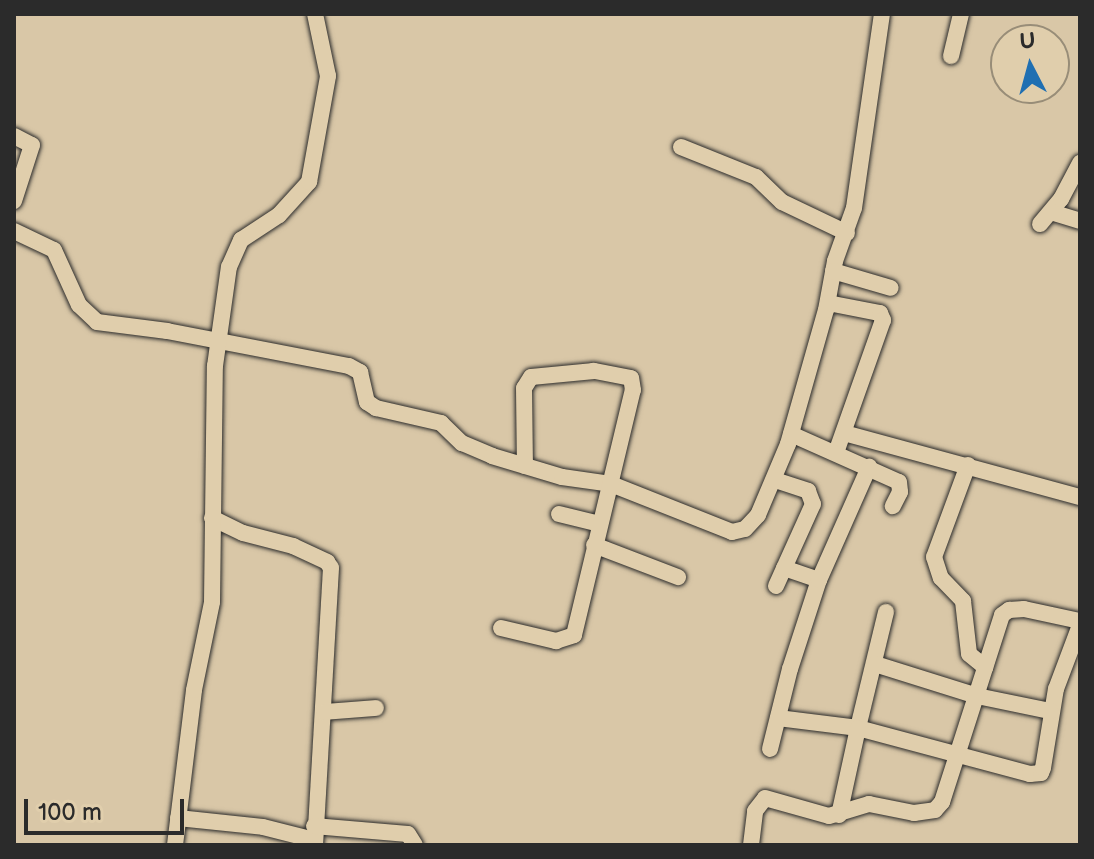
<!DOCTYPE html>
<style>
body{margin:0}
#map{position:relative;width:1094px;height:859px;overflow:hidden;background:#d9c7a7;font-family:"Balsamiq Sans",sans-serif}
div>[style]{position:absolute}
.roads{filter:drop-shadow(0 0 2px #2b2b2b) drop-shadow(0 0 2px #2b2b2b)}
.minor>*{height:16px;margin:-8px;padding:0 8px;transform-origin:8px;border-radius:8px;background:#e0ceac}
span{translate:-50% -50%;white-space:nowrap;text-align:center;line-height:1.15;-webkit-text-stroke:7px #e0ceac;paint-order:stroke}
.frame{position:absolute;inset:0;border:16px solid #2b2b2b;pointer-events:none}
.north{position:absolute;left:990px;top:24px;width:80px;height:80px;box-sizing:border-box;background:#e0ceac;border:2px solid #988d78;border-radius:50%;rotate:354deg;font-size:22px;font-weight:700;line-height:32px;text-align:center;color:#2b2b2b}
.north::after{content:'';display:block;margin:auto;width:28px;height:36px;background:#1f6fb2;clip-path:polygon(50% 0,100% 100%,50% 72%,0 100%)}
.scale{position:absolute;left:24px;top:799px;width:160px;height:36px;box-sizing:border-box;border:4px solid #2b2b2b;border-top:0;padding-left:10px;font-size:24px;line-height:28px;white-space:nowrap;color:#2b2b2b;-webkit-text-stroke:6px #e0ceac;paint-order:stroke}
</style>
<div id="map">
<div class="roads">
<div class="minor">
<i style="left:951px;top:56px;width:43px;rotate:-76.6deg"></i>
<i style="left:14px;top:136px;width:20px;rotate:27deg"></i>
<i style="left:32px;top:145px;width:59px;rotate:107.8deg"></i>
<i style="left:681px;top:147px;width:81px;rotate:21.8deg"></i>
<i style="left:756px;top:177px;width:36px;rotate:44deg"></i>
<i style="left:782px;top:202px;width:72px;rotate:25.5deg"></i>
<i style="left:1051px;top:212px;width:30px;rotate:17deg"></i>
<i style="left:1040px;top:224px;width:33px;rotate:-50deg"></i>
<i style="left:1061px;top:199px;width:41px;rotate:-62.2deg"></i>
<i style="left:14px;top:231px;width:44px;rotate:25.4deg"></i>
<i style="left:54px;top:250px;width:60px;rotate:65.6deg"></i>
<i style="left:79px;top:305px;width:25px;rotate:43deg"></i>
<i style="left:97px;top:322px;width:71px;rotate:7.3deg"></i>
<i style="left:167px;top:331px;width:185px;rotate:10.9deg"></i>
<i style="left:349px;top:366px;width:13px;rotate:29deg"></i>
<i style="left:360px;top:372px;width:31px;rotate:77deg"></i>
<i style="left:367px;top:402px;width:11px;rotate:34deg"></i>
<i style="left:376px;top:408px;width:67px;rotate:13deg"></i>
<i style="left:441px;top:423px;width:29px;rotate:44deg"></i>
<i style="left:462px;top:443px;width:33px;rotate:23deg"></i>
<i style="left:492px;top:456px;width:73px;rotate:16.7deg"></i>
<i style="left:562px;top:477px;width:49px;rotate:8.1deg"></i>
<i style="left:611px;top:484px;width:130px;rotate:21.6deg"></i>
<i style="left:732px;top:532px;width:13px;rotate:-13deg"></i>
<i style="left:745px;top:529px;width:19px;rotate:-47deg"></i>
<i style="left:758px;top:515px;width:77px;rotate:-67.1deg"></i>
<i style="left:788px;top:444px;width:139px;rotate:-74.2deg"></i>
<i style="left:826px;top:310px;width:50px;rotate:-79.6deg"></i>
<i style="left:835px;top:261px;width:56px;rotate:-70.3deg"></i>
<i style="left:854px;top:208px;width:196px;rotate:-81.8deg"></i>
<i style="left:833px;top:271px;width:60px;rotate:16.3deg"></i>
<i style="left:828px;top:303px;width:53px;rotate:10.9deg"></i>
<i style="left:880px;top:313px;width:8px;rotate:67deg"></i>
<i style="left:883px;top:320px;width:141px;rotate:109.5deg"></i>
<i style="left:844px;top:433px;width:245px;rotate:15.2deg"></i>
<i style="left:791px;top:434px;width:118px;rotate:24deg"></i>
<i style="left:899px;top:482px;width:10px;rotate:84deg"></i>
<i style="left:900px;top:492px;width:16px;rotate:117deg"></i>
<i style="left:968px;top:465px;width:98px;rotate:110.3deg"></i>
<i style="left:934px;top:557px;width:22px;rotate:72deg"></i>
<i style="left:941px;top:578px;width:32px;rotate:46deg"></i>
<i style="left:963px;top:601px;width:53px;rotate:83.5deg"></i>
<i style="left:969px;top:654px;width:21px;rotate:39deg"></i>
<i style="left:775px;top:480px;width:35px;rotate:18deg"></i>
<i style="left:808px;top:491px;width:14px;rotate:69deg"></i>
<i style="left:813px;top:504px;width:90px;rotate:114.3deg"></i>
<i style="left:559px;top:514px;width:42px;rotate:13.7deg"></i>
<i style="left:212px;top:518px;width:34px;rotate:26deg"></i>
<i style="left:243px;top:533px;width:52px;rotate:14.6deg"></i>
<i style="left:293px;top:546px;width:38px;rotate:25deg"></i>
<i style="left:327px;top:562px;width:7px;rotate:56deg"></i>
<i style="left:331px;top:568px;width:277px;rotate:93.3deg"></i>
<i style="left:594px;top:545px;width:90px;rotate:20.9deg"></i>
<i style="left:784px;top:568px;width:37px;rotate:19deg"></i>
<i style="left:886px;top:612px;width:119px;rotate:103.6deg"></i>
<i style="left:858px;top:728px;width:178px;rotate:15deg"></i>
<i style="left:1030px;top:774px;width:11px;rotate:-5deg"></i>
<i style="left:1041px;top:773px;width:5px;rotate:-68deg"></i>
<i style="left:1043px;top:768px;width:80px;rotate:-80.7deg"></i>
<i style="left:1056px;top:689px;width:68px;rotate:-69.4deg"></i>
<i style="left:501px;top:628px;width:57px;rotate:13.3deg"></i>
<i style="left:556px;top:641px;width:19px;rotate:-18deg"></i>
<i style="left:574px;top:635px;width:252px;rotate:-76.5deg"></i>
<i style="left:633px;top:390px;width:12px;rotate:-99deg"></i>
<i style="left:631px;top:378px;width:38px;rotate:-169deg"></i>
<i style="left:594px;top:371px;width:63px;rotate:174.6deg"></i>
<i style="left:531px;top:377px;width:13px;rotate:122deg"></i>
<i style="left:524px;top:388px;width:78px;rotate:89.3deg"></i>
<i style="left:875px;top:664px;width:107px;rotate:17.4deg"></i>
<i style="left:977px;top:696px;width:75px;rotate:11.6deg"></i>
<i style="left:324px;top:712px;width:52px;rotate:-4.4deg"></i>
<i style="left:778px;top:718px;width:81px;rotate:7.1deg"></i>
<i style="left:858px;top:728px;width:89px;rotate:102.3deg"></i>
<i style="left:770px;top:749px;width:82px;rotate:-76deg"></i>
<i style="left:790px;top:669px;width:94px;rotate:-72deg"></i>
<i style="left:819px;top:580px;width:124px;rotate:-66.1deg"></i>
<i style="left:178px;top:818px;width:85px;rotate:6deg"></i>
<i style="left:263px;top:827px;width:53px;rotate:14.3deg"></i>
<i style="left:314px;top:826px;width:94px;rotate:4.9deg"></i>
<i style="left:408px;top:834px;width:13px;rotate:58deg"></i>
<i style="left:175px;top:845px;width:156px;rotate:-83deg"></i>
<i style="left:194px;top:690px;width:90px;rotate:-78.4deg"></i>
<i style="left:212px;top:602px;width:236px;rotate:-89.3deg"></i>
<i style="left:215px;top:366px;width:100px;rotate:-82deg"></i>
<i style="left:229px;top:267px;width:30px;rotate:-66deg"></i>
<i style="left:241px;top:240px;width:45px;rotate:-33.3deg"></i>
<i style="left:279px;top:215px;width:45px;rotate:-47.7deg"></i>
<i style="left:309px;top:182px;width:108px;rotate:-79.8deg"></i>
<i style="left:328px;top:76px;width:63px;rotate:-101.8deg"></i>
<i style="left:751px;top:845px;width:34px;rotate:-83deg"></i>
<i style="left:755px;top:811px;width:16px;rotate:-52deg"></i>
<i style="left:765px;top:798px;width:66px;rotate:15.7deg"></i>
<i style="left:829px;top:816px;width:42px;rotate:-16.7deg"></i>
<i style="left:869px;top:804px;width:46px;rotate:11.3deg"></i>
<i style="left:914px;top:813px;width:21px;rotate:-8deg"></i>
<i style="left:935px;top:810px;width:11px;rotate:-49deg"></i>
<i style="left:942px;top:802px;width:196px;rotate:-72.2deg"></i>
<i style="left:1002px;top:615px;width:9px;rotate:-36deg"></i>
<i style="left:1009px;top:610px;width:15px;rotate:-4deg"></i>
<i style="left:1024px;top:609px;width:57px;rotate:12.1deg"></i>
</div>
</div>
<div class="frame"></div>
<div class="north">U</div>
<div class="scale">100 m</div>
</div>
